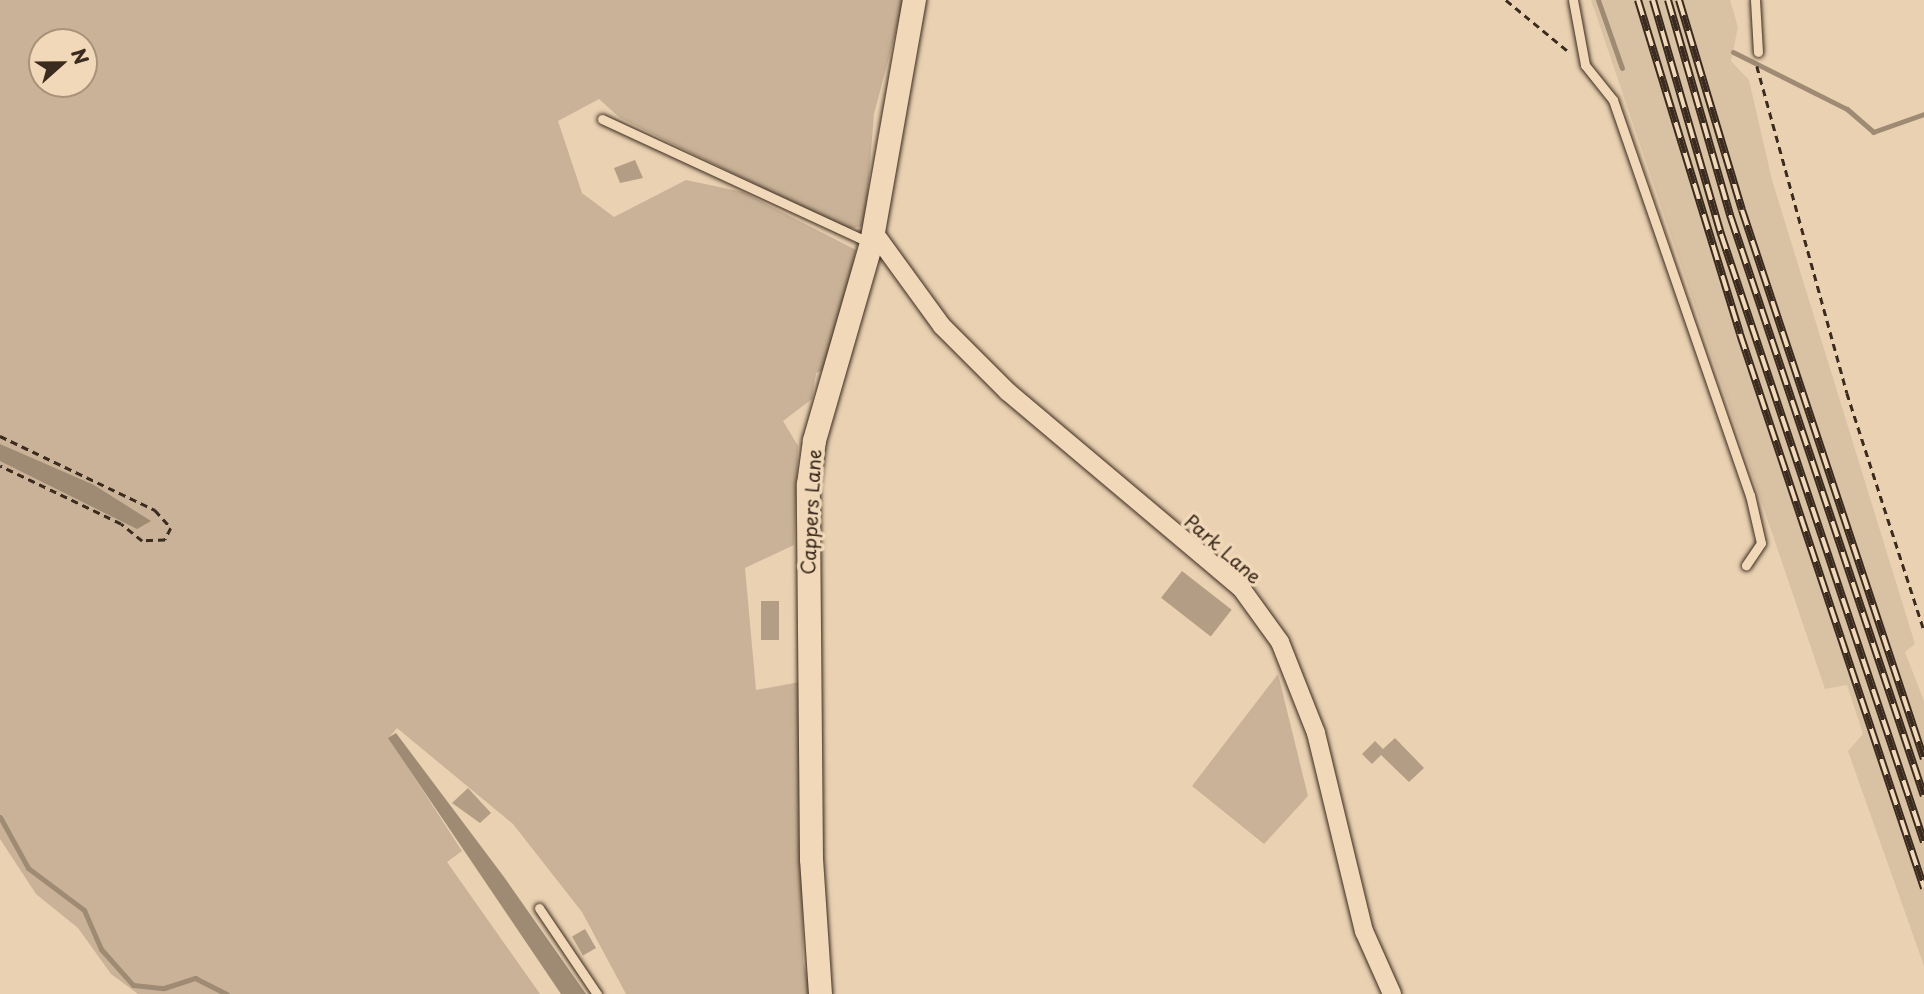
<!DOCTYPE html>
<style>
body{margin:0}
#map{position:relative;width:1924px;height:994px;overflow:hidden;background:#e9d1b2;font-family:"Playpen Sans",sans-serif}
div>[style]{position:absolute}
.built>*{inset:0;background:#d9c1a4}
.green>*{inset:0;background:#c9b297}
.water>*{inset:0;background:#9f8b74}
.stream>*{height:5px;margin:-2.5px;padding:0 2.5px;transform-origin:2.5px;border-radius:2.5px;background:#9f8b74}
.building>*{inset:0;background:#b39d84;transform-origin:0 0}
.path>*{height:2.5px;margin-top:-1.25px;transform-origin:0;background:repeating-linear-gradient(90deg,#3b2a1e 0 7px,transparent 0 12px)}
.roads{filter:drop-shadow(0 0 2px #3b2a1e) drop-shadow(0 0 2px #3b2a1e)}
.service>*{height:9px;margin:-4.5px;padding:0 4.5px;transform-origin:4.5px;border-radius:4.5px;background:#f0d8b8}
.minor>*{height:18px;margin:-9px;padding:0 9px;transform-origin:9px;border-radius:9px;background:#f0d8b8}
.tertiary>*{height:23px;margin:-11.5px;padding:0 11.5px;transform-origin:11.5px;border-radius:11.5px;background:#f0d8b8}
.rail>*{height:8px;margin-top:-4px;transform-origin:0;background:repeating-linear-gradient(90deg,#f0d8b8 0 16px,#3b2a1e 0 32px);box-sizing:border-box;border-block:2px solid #3b2a1e}
span{translate:-50% -50%;white-space:nowrap;text-align:center;line-height:1.15;-webkit-text-stroke:7px #f0d8b8;paint-order:stroke}
.street-label{font-size:19px;color:#3b2a1e}
.north{position:absolute;left:28px;top:28px;width:70px;height:70px;box-sizing:border-box;background:#f0d8b8;border:2px solid #a8927a;border-radius:50%;rotate:69deg;font-size:19px;font-weight:700;line-height:28px;text-align:center;color:#3b2a1e}
.north::after{content:'';display:block;margin:auto;width:24px;height:32px;background:#3b2a1e;clip-path:polygon(50% 0,100% 100%,50% 72%,0 100%)}
</style>
<div id="map">
<div class="built">
<i style="clip-path:polygon(1591px 0,1730px 0,1738px 27px,1731px 61px,1749px 80px,1772px 180px,1915px 644px,1905px 652px,1924px 701px,1924px 966px,1848px 751px,1863px 734px,1847px 685px,1825px 689px)"></i>
</div>
<div class="green">
<i style="clip-path:polygon(evenodd,0 0,904px 0,874px 114px,865px 226px,847px 229px,620px 118px,599px 99px,558px 121px,582px 193px,614px 217px,686px 180px,743px 192px,856px 250px,843px 314px,824px 370px,816px 373px,812px 399px,783px 421px,798px 446px,794px 545px,745px 568px,756px 690px,800px 682px,803px 962px,812px 994px,626px 994px,582px 912px,513px 824px,397px 728px,389px 738px,462px 851px,447px 862px,540px 994px,138px 994px,111px 974px,78px 928px,36px 894px,0 839px,0 0,42px 42px,84px 42px,84px 84px,42px 84px,42px 42px)"></i>
<i style="clip-path:polygon(1278px 674px,1308px 796px,1264px 844px,1192px 786px)"></i>
</div>
<div class="water">
<i style="clip-path:polygon(0 444px,94px 485px,151px 521px,137px 529px,0 461px)"></i>
<i style="clip-path:polygon(396px 733px,504px 877px,586px 994px,561px 994px,388px 738px)"></i>
</div>
<div class="stream">
<i style="left:1598px;top:0;width:72px;rotate:70.6deg"></i>
<i style="left:1733px;top:52px;width:127px;rotate:26.6deg"></i>
<i style="left:1847px;top:109px;width:35px;rotate:41deg"></i>
<i style="left:1873px;top:132px;width:54px;rotate:-19.4deg"></i>
<i style="left:0;top:817px;width:58px;rotate:61.2deg"></i>
<i style="left:28px;top:868px;width:70px;rotate:36.9deg"></i>
<i style="left:84px;top:910px;width:43px;rotate:66.4deg"></i>
<i style="left:101px;top:949px;width:48px;rotate:48.4deg"></i>
<i style="left:133px;top:985px;width:31px;rotate:6deg"></i>
<i style="left:164px;top:988px;width:33px;rotate:-18deg"></i>
<i style="left:195px;top:978px;width:36px;rotate:27deg"></i>
</div>
<div class="building">
<i style="clip-path:polygon(635px 160px,643px 178px,620px 183px,614px 168px)"></i>
<i style="left:1182px;top:571px;width:63px;height:34px;rotate:38deg"></i>
<i style="left:761px;top:601px;width:18px;height:39px"></i>
<i style="clip-path:polygon(1395px 738px,1424px 768px,1409px 782px,1381px 755px,1372px 764px,1362px 754px,1375px 741px,1383px 749px)"></i>
<i style="clip-path:polygon(468px 788px,491px 813px,480px 823px,452px 803px)"></i>
<i style="left:585px;top:929px;width:22px;height:15px;rotate:60deg"></i>
</div>
<div class="path">
<i style="left:1506px;top:0;width:82px;rotate:39.5deg"></i>
<i style="left:1757px;top:66px;width:339px;rotate:74.6deg"></i>
<i style="left:1847px;top:393px;width:249px;rotate:72deg"></i>
<i style="left:0;top:436px;width:172px;rotate:25.5deg"></i>
<i style="left:155px;top:510px;width:24px;rotate:48deg"></i>
<i style="left:171px;top:528px;width:13px;rotate:117deg"></i>
<i style="left:165px;top:540px;width:23px;rotate:178deg"></i>
<i style="left:142px;top:541px;width:27px;rotate:-141deg"></i>
<i style="left:121px;top:524px;width:134px;rotate:-154.4deg"></i>
</div>
<div class="roads">
<div class="service">
<i style="left:1573px;top:0;width:66px;rotate:79.5deg"></i>
<i style="left:1585px;top:65px;width:45px;rotate:51.3deg"></i>
<i style="left:1613px;top:100px;width:418px;rotate:70.9deg"></i>
<i style="left:1750px;top:495px;width:49px;rotate:77.1deg"></i>
<i style="left:1761px;top:543px;width:27px;rotate:124deg"></i>
<i style="left:1755px;top:0;width:52px;rotate:86.7deg"></i>
<i style="left:602px;top:119px;width:295px;rotate:24.8deg"></i>
<i style="left:539px;top:908px;width:104px;rotate:56deg"></i>
</div>
<div class="minor">
<i style="left:873px;top:231px;width:117px;rotate:54deg"></i>
<i style="left:942px;top:326px;width:93px;rotate:45deg"></i>
<i style="left:1008px;top:392px;width:304px;rotate:40.1deg"></i>
<i style="left:1241px;top:588px;width:67px;rotate:54.2deg"></i>
<i style="left:1280px;top:642px;width:98px;rotate:68.4deg"></i>
<i style="left:1316px;top:733px;width:204px;rotate:76.4deg"></i>
<i style="left:1364px;top:931px;width:69px;rotate:66deg"></i>
</div>
<div class="tertiary">
<i style="left:820px;top:994px;width:135px;rotate:-93.8deg"></i>
<i style="left:811px;top:859px;width:375px;rotate:-90.5deg"></i>
<i style="left:808px;top:484px;width:44px;rotate:-82.2deg"></i>
<i style="left:814px;top:440px;width:205px;rotate:-73.9deg"></i>
<i style="left:871px;top:243px;width:247px;rotate:-80deg"></i>
</div>
</div>
<div class="rail">
<i style="left:1638px;top:0;width:349px;rotate:73deg"></i>
<i style="left:1740px;top:334px;width:584px;rotate:71.63deg"></i>
<i style="left:1653px;top:0;width:244px;rotate:73.8deg"></i>
<i style="left:1721px;top:234px;width:641px;rotate:71.54deg"></i>
<i style="left:1668px;top:0;width:227px;rotate:73.9deg"></i>
<i style="left:1731px;top:218px;width:609px;rotate:71.54deg"></i>
<i style="left:1679px;top:0;width:219px;rotate:73.3deg"></i>
<i style="left:1742px;top:210px;width:578px;rotate:71.66deg"></i>
</div>
<div class="street-label">
<span style="left:811px;top:512px;rotate:-87deg">Cappers Lane</span>
<span style="left:1223px;top:549px;rotate:41deg">Park Lane</span>
</div>
<div class="north">N</div>
</div>
